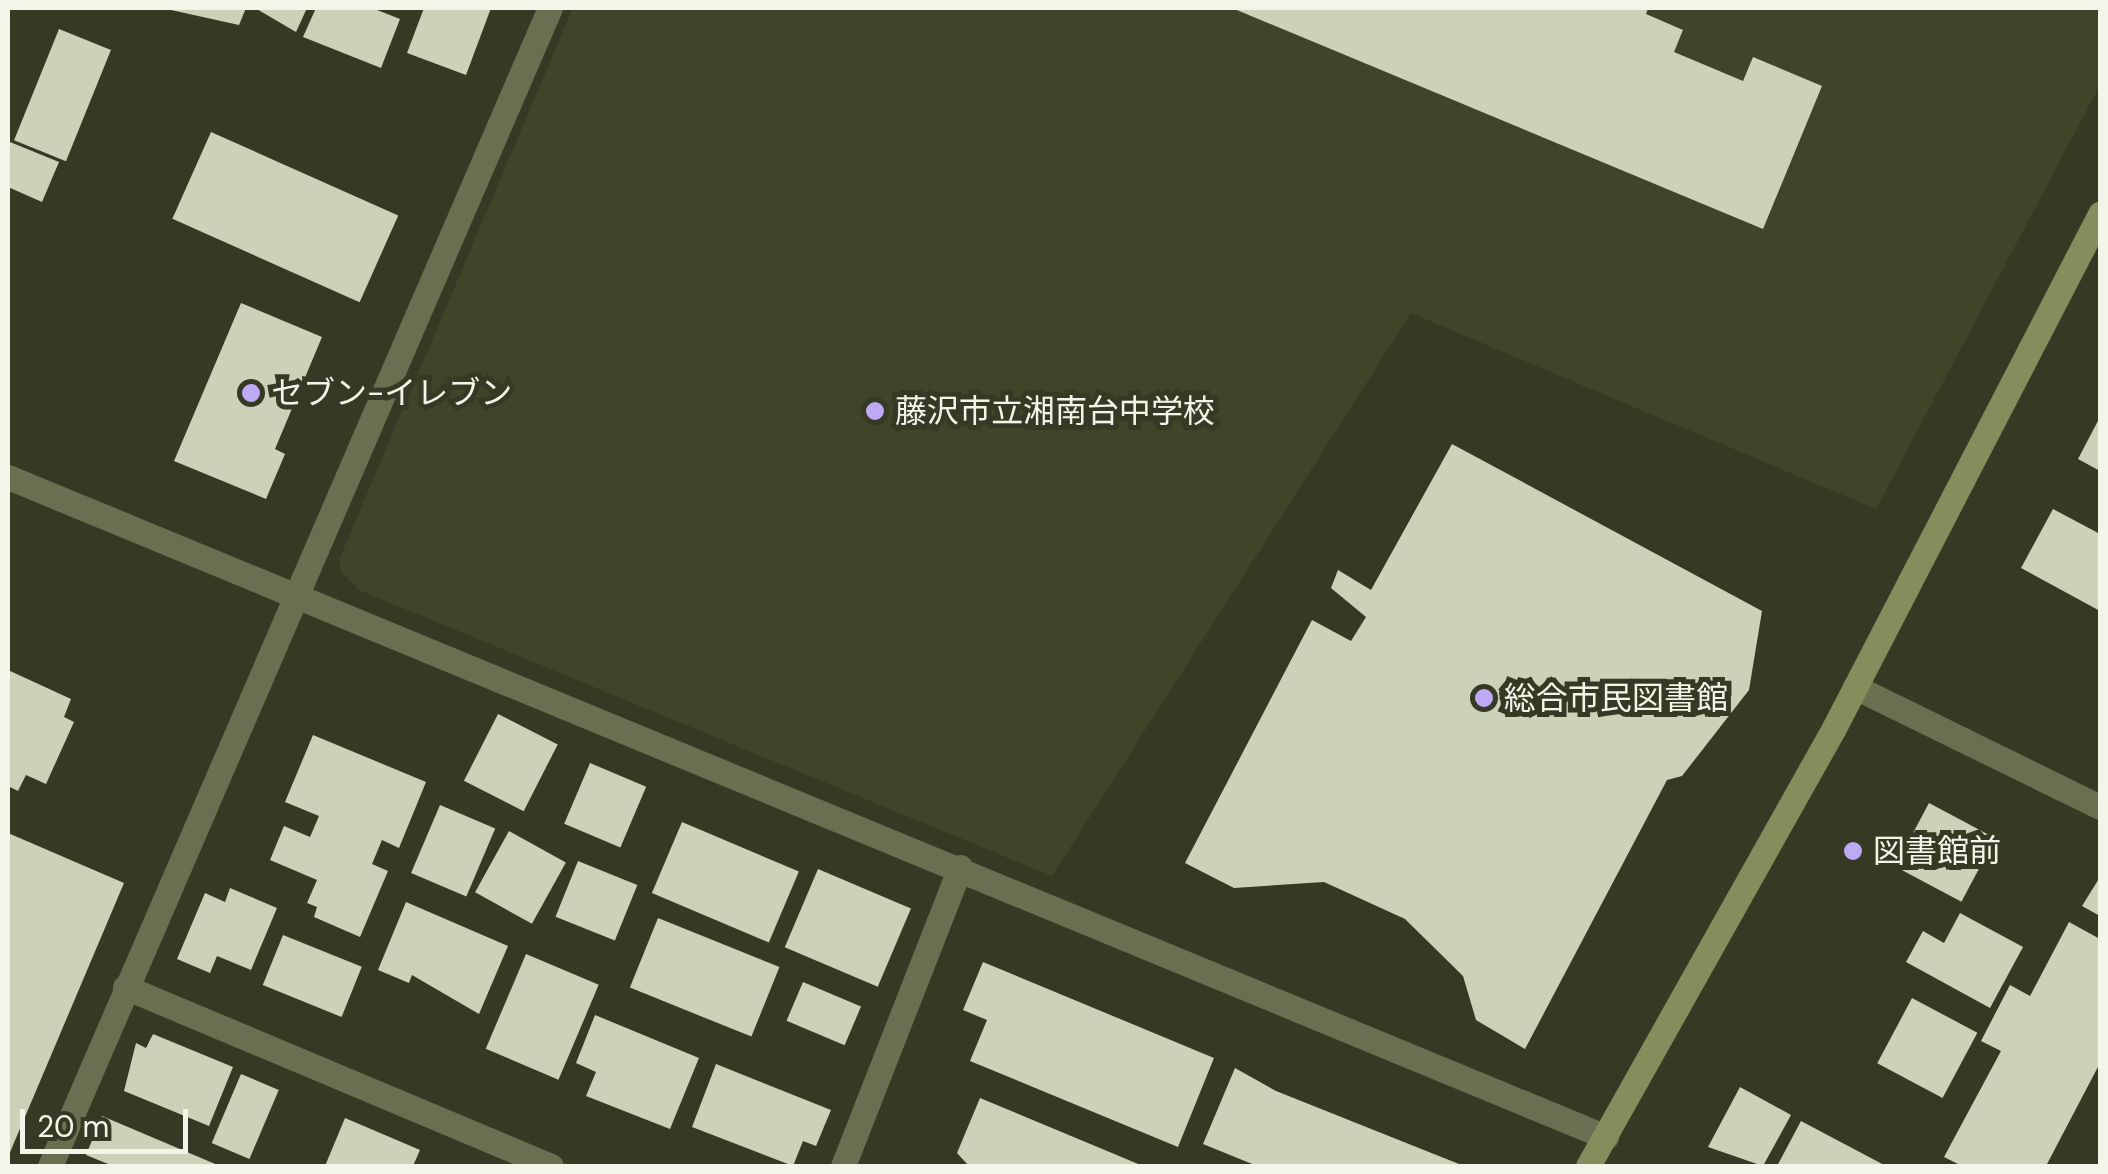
<!DOCTYPE html>
<meta charset="utf-8">
<style>
body{margin:0}
#map{position:relative;width:2108px;height:1174px;overflow:hidden;background:#363a25;font-family:"DM Sans","Noto Sans JP",sans-serif}
div>[style]{position:absolute}
.built>*{inset:0;background:#404529}
.building>*{inset:0;background:#ccd1b8;transform-origin:0 0}
.street>*{height:25px;margin:-12.5px;padding:0 12.5px;transform-origin:12.5px;border-radius:12.5px;background:#696f50}
.secondary>*{height:25px;margin:-12.5px;padding:0 12.5px;transform-origin:12.5px;border-radius:12.5px;background:#848e5c}
.dots>*{width:28px;height:28px;translate:-50% -50%;box-sizing:border-box;border:5px solid #363a25;border-radius:50%}
span{translate:-50% -50%;white-space:nowrap;text-align:center;line-height:1.15;-webkit-text-stroke:10px #363a25;paint-order:stroke}
.poi-label{font-size:32px;color:#f2f5e8}
.left{translate:0 -50%;text-align:left}
.frame{position:absolute;inset:0;border:10px solid #f2f5e8;pointer-events:none}
.scale{position:absolute;left:20px;top:1109px;width:168px;height:45px;box-sizing:border-box;border:5px solid #f2f5e8;border-top:0;padding-left:12px;font-size:30px;line-height:35px;white-space:nowrap;color:#f2f5e8;-webkit-text-stroke:8px #363a25;paint-order:stroke}
</style>
<div id="map">
<div class="built">
<i style="clip-path:polygon(573px 8px,2100px 8px,2100px 85px,1876px 509px,1411px 313px,1052px 876px,359px 590px,342px 573px,339px 560px)"></i>
</div>
<div class="building">
<i style="clip-path:polygon(162px 8px,246px 8px,239px 25px)"></i>
<i style="clip-path:polygon(255px 8px,307px 8px,296px 32px)"></i>
<i style="clip-path:polygon(316px 8px,372px 8px,400px 19px,381px 68px,303px 37px)"></i>
<i style="clip-path:polygon(424px 8px,491px 8px,466px 75px,407px 53px)"></i>
<i style="clip-path:polygon(1232px 8px,1648px 8px,1646px 14px,1683px 30px,1674px 52px,1743px 81px,1753px 57px,1822px 86px,1763px 229px)"></i>
<i style="left:59px;top:29px;width:56px;height:120px;rotate:22deg"></i>
<i style="left:211px;top:132px;width:205px;height:95px;rotate:24deg"></i>
<i style="clip-path:polygon(10px 142px,59px 162px,42px 202px,8px 187px)"></i>
<i style="clip-path:polygon(241px 303px,322px 337px,275px 449px,285px 454px,266px 499px,174px 461px)"></i>
<i style="clip-path:polygon(2100px 417px,2100px 471px,2078px 459px)"></i>
<i style="clip-path:polygon(1452px 444px,1762px 611px,1749px 690px,1682px 776px,1667px 780px,1525px 1049px,1476px 1020px,1463px 976px,1405px 919px,1324px 882px,1234px 888px,1185px 863px,1312px 620px,1351px 641px,1366px 617px,1331px 588px,1338px 570px,1371px 590px)"></i>
<i style="clip-path:polygon(2053px 509px,2100px 534px,2100px 611px,2021px 568px)"></i>
<i style="clip-path:polygon(8px 670px,71px 699px,64px 717px,74px 722px,46px 784px,26px 775px,18px 791px,8px 786px)"></i>
<i style="left:498px;top:714px;width:67px;height:75px;rotate:27deg"></i>
<i style="clip-path:polygon(313px 735px,426px 782px,399px 848px,382px 840px,372px 864px,388px 871px,360px 937px,314px 917px,317px 907px,307px 903px,317px 880px,270px 860px,284px 826px,310px 837px,319px 816px,285px 802px)"></i>
<i style="left:590px;top:763px;width:61px;height:66px;rotate:23deg"></i>
<i style="left:1929px;top:803px;width:75px;height:72px;rotate:28deg"></i>
<i style="left:440px;top:805px;width:60px;height:74px;rotate:23deg"></i>
<i style="left:682px;top:822px;width:127px;height:77px;rotate:23deg"></i>
<i style="left:509px;top:831px;width:65px;height:70px;rotate:29deg"></i>
<i style="clip-path:polygon(8px 833px,124px 883px,8px 1157px)"></i>
<i style="left:578px;top:861px;width:64px;height:60px;rotate:22deg"></i>
<i style="left:818px;top:869px;width:101px;height:85px;rotate:23deg"></i>
<i style="clip-path:polygon(2100px 877px,2100px 916px,2082px 906px)"></i>
<i style="clip-path:polygon(230px 888px,277px 908px,251px 970px,217px 956px,210px 973px,177px 959px,205px 893px,225px 902px)"></i>
<i style="clip-path:polygon(406px 902px,508px 946px,479px 1014px,412px 975px,409px 983px,378px 970px)"></i>
<i style="clip-path:polygon(1960px 913px,2023px 947px,1990px 1008px,1906px 962px,1923px 931px,1944px 943px)"></i>
<i style="left:658px;top:918px;width:131px;height:75px;rotate:22deg"></i>
<i style="clip-path:polygon(2069px 922px,2100px 939px,2100px 1063px,2046px 1166px,1962px 1166px,1944px 1157px,2001px 1051px,1981px 1041px,2010px 985px,2030px 996px)"></i>
<i style="left:283px;top:935px;width:85px;height:54px;rotate:22deg"></i>
<i style="left:526px;top:954px;width:79px;height:103px;rotate:23deg"></i>
<i style="clip-path:polygon(983px 962px,1214px 1058px,1178px 1147px,970px 1061px,987px 1020px,963px 1010px)"></i>
<i style="left:803px;top:982px;width:63px;height:42px;rotate:23deg"></i>
<i style="left:1912px;top:998px;width:74px;height:74px;rotate:28deg"></i>
<i style="clip-path:polygon(595px 1015px,699px 1058px,670px 1129px,586px 1096px,596px 1072px,576px 1063px)"></i>
<i style="clip-path:polygon(153px 1034px,233px 1067px,209px 1126px,124px 1091px,136px 1043px,146px 1048px)"></i>
<i style="clip-path:polygon(716px 1064px,831px 1110px,816px 1146px,803px 1141px,793px 1166px,692px 1127px)"></i>
<i style="clip-path:polygon(1235px 1068px,1276px 1091px,1464px 1166px,1257px 1166px,1203px 1144px)"></i>
<i style="left:241px;top:1074px;width:41px;height:75px;rotate:23deg"></i>
<i style="clip-path:polygon(1740px 1087px,1791px 1115px,1763px 1166px,1708px 1147px)"></i>
<i style="clip-path:polygon(980px 1098px,1143px 1166px,969px 1166px,957px 1153px)"></i>
<i style="clip-path:polygon(102px 1116px,220px 1166px,113px 1166px,86px 1155px)"></i>
<i style="clip-path:polygon(345px 1118px,420px 1150px,413px 1166px,325px 1166px)"></i>
<i style="clip-path:polygon(1801px 1121px,1886px 1166px,1777px 1166px)"></i>
</div>
<div class="street">
<i style="left:8px;top:477px;width:1729px;rotate:22.44deg"></i>
<i style="left:1855px;top:687px;width:273px;rotate:26.1deg"></i>
<i style="left:125px;top:987px;width:462px;rotate:22.8deg"></i>
<i style="left:50px;top:1166px;width:1261px;rotate:-66.65deg"></i>
<i style="left:843px;top:1166px;width:321px;rotate:-68.6deg"></i>
</div>
<div class="secondary">
<i style="left:1588px;top:1166px;width:502px;rotate:-60.68deg"></i>
<i style="left:1834px;top:728px;width:579px;rotate:-62.64deg"></i>
</div>
<div class="dots">
<i style="left:251px;top:393px;background:#bea9f4"></i>
<i style="left:875px;top:411px;background:#bea9f4"></i>
<i style="left:1484px;top:698px;background:#bea9f4"></i>
<i style="left:1853px;top:851px;background:#bea9f4"></i>
</div>
<div class="poi-label">
<span class="left" style="left:271px;top:393px">セブン-イレブン</span>
<span class="left" style="left:895px;top:411px">藤沢市立湘南台中学校</span>
<span class="left" style="left:1504px;top:698px">総合市民図書館</span>
<span class="left" style="left:1873px;top:851px">図書館前</span>
</div>
<div class="frame"></div>
<div class="scale">20 m</div>
</div>
